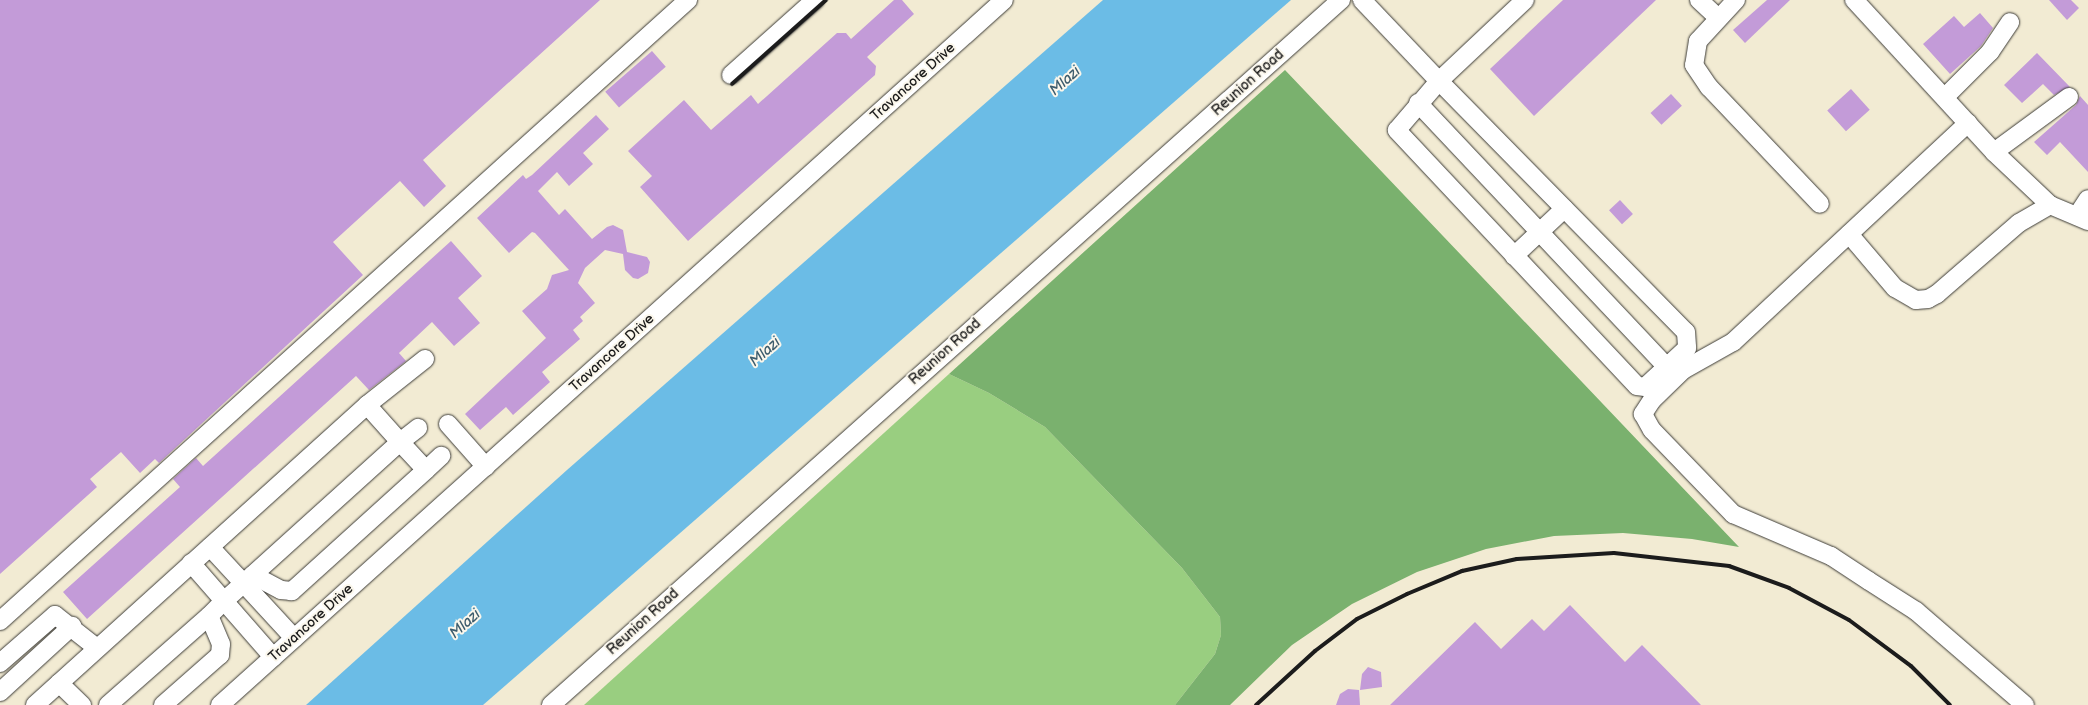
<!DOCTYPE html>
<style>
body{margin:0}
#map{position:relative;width:2088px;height:705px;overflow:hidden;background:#f2ebd3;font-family:"Balsamiq Sans",sans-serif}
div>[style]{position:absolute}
.green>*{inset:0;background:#99ce80}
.forest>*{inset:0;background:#7ab16e}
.water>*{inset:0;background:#6bbce6}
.building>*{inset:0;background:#c39bd8;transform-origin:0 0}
.roads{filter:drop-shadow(0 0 1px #3c3b37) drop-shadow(0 0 1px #3c3b37)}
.minor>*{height:18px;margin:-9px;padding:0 9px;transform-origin:9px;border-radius:9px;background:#fff}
.rail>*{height:4px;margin:-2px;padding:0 2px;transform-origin:2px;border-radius:2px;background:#1c1c1c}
span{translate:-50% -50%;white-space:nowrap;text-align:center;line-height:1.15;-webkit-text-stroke:4px #fbf7ec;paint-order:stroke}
.street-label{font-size:14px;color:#1c1c1c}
.water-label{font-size:15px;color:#3c5c6d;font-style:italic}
</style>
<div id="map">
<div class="green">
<i style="clip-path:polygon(949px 374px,989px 393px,1045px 427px,1182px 568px,1220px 617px,1221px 635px,1215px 654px,1175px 705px,584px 705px)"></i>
</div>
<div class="forest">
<i style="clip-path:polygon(1285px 70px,1739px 547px,1692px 539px,1623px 533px,1554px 536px,1486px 549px,1417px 572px,1352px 604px,1292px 645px,1230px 705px,1175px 705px,1215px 654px,1221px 635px,1220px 617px,1182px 568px,1045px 427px,989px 393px,949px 374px)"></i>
</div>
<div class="water">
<i style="clip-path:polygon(1103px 0,1291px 0,483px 705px,306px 705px,567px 470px)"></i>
</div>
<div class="building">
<i style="clip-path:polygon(0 0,600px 0,423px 160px,446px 186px,424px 207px,400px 181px,333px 242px,363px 275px,159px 463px,155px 459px,140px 473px,121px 452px,90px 479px,97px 487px,0 574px)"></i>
<i style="clip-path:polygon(894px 0,902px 0,914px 14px,867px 57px,876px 66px,875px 75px,688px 241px,640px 187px,652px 176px,628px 151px,684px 100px,711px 130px,751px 95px,758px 104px,837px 33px,846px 33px,851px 39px)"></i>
<i style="clip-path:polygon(1563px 0,1656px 0,1534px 116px,1490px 69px)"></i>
<i style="clip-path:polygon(1767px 0,1790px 0,1745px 43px,1733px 30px)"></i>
<i style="clip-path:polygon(2049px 0,2071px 0,2079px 8px,2067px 20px)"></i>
<i style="clip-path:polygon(1980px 13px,1993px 28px,1981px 46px,1950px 74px,1923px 44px,1954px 16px,1964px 27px)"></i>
<i style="left:652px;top:51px;width:21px;height:62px;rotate:49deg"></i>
<i style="clip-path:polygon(2037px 53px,2070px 87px,2054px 95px,2043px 84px,2022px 103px,2004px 85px)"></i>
<i style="left:1851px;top:89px;width:28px;height:32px;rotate:48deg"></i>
<i style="left:1671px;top:94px;width:16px;height:28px;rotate:47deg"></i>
<i style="clip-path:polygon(2080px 96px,2088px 105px,2088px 172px,2060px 142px,2047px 155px,2034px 142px,2076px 105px)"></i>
<i style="clip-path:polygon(596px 115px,609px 129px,583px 153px,593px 164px,569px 186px,557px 172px,538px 191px,559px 215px,565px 209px,592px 239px,607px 227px,613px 225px,623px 230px,627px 252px,647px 257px,650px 262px,648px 273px,638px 279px,633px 278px,625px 270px,623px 254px,605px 250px,585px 268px,578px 283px,595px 303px,580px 317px,583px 321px,573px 330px,580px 339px,542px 372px,550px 382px,513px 415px,506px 407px,480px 430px,465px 414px,546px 338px,522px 311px,547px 289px,552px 275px,569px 270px,535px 233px,532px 232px,509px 253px,477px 218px,523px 175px,526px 179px,532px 175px)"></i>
<i style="left:1620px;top:200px;width:19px;height:15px;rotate:47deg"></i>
<i style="clip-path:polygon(451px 241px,482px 276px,458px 298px,480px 323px,454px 346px,432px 322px,399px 353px,406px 361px,369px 390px,356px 376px,87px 619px,63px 592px,180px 487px,173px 479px,196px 458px,203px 466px)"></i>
<i style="clip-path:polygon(1570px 605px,1625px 662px,1642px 645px,1701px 705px,1390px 705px,1475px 622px,1501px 649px,1532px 619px,1544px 631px)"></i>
<i style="clip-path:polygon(1368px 667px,1381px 672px,1382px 687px,1360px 690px,1362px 674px)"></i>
<i style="clip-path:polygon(1348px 689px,1359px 690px,1360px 705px,1336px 705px,1340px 694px)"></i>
</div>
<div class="roads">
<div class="minor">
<i style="left:1362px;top:0;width:112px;rotate:46.5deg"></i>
<i style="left:1439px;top:81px;width:352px;rotate:45.5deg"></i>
<i style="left:1686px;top:332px;width:16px;rotate:86deg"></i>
<i style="left:1687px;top:348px;width:57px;rotate:137.1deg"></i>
<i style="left:1645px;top:387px;width:8px;rotate:-173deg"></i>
<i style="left:1637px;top:386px;width:351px;rotate:-133.2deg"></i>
<i style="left:1397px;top:130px;width:65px;rotate:-49.4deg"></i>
<i style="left:1439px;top:81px;width:118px;rotate:-43.3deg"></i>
<i style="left:1699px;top:0;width:26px;rotate:43deg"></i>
<i style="left:1736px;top:0;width:56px;rotate:132.8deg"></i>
<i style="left:1698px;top:41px;width:24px;rotate:99deg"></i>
<i style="left:1694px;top:65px;width:27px;rotate:56deg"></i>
<i style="left:1709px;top:87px;width:161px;rotate:46.5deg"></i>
<i style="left:731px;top:75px;width:113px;rotate:-41.8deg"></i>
<i style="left:1945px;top:97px;width:64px;rotate:-45deg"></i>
<i style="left:1990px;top:52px;width:36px;rotate:-56deg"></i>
<i style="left:1418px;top:103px;width:363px;rotate:46.7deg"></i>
<i style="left:1968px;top:123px;width:321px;rotate:137deg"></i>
<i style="left:1733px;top:342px;width:57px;rotate:150.8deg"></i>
<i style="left:1683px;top:370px;width:43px;rotate:135.9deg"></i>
<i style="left:1652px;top:400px;width:17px;rotate:123deg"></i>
<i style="left:1643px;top:414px;width:18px;rotate:61deg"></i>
<i style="left:1652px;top:430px;width:117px;rotate:46deg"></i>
<i style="left:1733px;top:514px;width:107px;rotate:23.2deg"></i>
<i style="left:1831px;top:556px;width:45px;rotate:33.3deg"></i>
<i style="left:1869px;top:581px;width:56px;rotate:32.6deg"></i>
<i style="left:1916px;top:611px;width:144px;rotate:40.8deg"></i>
<i style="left:1994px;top:152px;width:93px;rotate:-36.3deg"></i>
<i style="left:2050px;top:205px;width:41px;rotate:22.8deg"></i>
<i style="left:2077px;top:216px;width:20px;rotate:-57deg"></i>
<i style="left:1849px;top:234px;width:71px;rotate:49.6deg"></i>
<i style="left:1895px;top:288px;width:24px;rotate:30deg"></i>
<i style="left:1916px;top:300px;width:12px;rotate:-5deg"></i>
<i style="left:1928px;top:299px;width:10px;rotate:-29deg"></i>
<i style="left:1937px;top:294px;width:108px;rotate:-40.9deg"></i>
<i style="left:2019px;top:223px;width:36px;rotate:-30deg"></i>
<i style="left:2050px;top:205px;width:77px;rotate:-136.6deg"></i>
<i style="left:1994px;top:152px;width:207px;rotate:-132.6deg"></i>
<i style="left:1514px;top:256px;width:69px;rotate:-43.2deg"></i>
<i style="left:367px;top:405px;width:74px;rotate:-38.4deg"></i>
<i style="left:448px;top:424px;width:57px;rotate:48.5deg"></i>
<i style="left:426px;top:470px;width:21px;rotate:-43deg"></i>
<i style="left:210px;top:547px;width:124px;rotate:47.3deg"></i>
<i style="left:191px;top:563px;width:125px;rotate:48.9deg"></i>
<i style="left:0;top:621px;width:927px;rotate:-42.07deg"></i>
<i style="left:0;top:663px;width:73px;rotate:-41.1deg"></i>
<i style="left:55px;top:615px;width:53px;rotate:38.2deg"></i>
<i style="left:59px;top:683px;width:32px;rotate:44deg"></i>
<i style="left:0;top:692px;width:98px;rotate:-42.5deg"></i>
<i style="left:35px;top:705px;width:447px;rotate:-42.1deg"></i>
<i style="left:367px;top:405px;width:50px;rotate:48.3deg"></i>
<i style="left:400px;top:442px;width:23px;rotate:-38deg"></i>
<i style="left:108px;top:705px;width:135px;rotate:-41.4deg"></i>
<i style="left:209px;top:616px;width:21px;rotate:-45deg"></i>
<i style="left:224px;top:601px;width:237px;rotate:-42.1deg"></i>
<i style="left:400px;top:442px;width:38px;rotate:47deg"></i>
<i style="left:426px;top:470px;width:181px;rotate:137.9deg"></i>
<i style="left:292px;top:591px;width:11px;rotate:-175deg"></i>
<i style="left:281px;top:590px;width:32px;rotate:-152deg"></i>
<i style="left:163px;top:705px;width:76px;rotate:-41.3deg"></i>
<i style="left:220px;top:655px;width:11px;rotate:-85deg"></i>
<i style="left:221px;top:644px;width:30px;rotate:-113deg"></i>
<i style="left:220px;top:705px;width:1054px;rotate:-41.96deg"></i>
<i style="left:551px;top:705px;width:1059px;rotate:-41.75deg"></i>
</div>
</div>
<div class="rail">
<i style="left:732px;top:84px;width:126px;rotate:-41.8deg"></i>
<i style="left:1256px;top:705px;width:80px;rotate:-42.5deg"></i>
<i style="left:1315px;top:651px;width:53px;rotate:-37.3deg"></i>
<i style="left:1357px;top:619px;width:56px;rotate:-26.6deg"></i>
<i style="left:1407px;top:594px;width:60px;rotate:-22.7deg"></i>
<i style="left:1462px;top:571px;width:56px;rotate:-12.3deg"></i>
<i style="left:1517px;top:559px;width:97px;rotate:-3.5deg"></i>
<i style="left:1614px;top:553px;width:116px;rotate:6.4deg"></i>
<i style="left:1729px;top:566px;width:64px;rotate:20.1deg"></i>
<i style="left:1789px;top:588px;width:68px;rotate:28.1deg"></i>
<i style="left:1849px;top:620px;width:77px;rotate:36.6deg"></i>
<i style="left:1911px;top:666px;width:55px;rotate:45deg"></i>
</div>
<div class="street-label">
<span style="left:913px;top:82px;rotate:-42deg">Travancore Drive</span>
<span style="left:1248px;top:83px;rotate:-42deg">Reunion Road</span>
<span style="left:945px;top:352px;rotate:-42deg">Reunion Road</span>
<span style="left:612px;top:353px;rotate:-42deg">Travancore Drive</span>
<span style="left:643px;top:622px;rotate:-42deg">Reunion Road</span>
<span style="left:311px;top:623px;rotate:-42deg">Travancore Drive</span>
</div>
<div class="water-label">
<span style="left:1065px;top:81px;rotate:-42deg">Mlazi</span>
<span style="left:765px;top:352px;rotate:-42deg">Mlazi</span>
<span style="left:465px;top:624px;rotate:-42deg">Mlazi</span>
</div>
</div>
